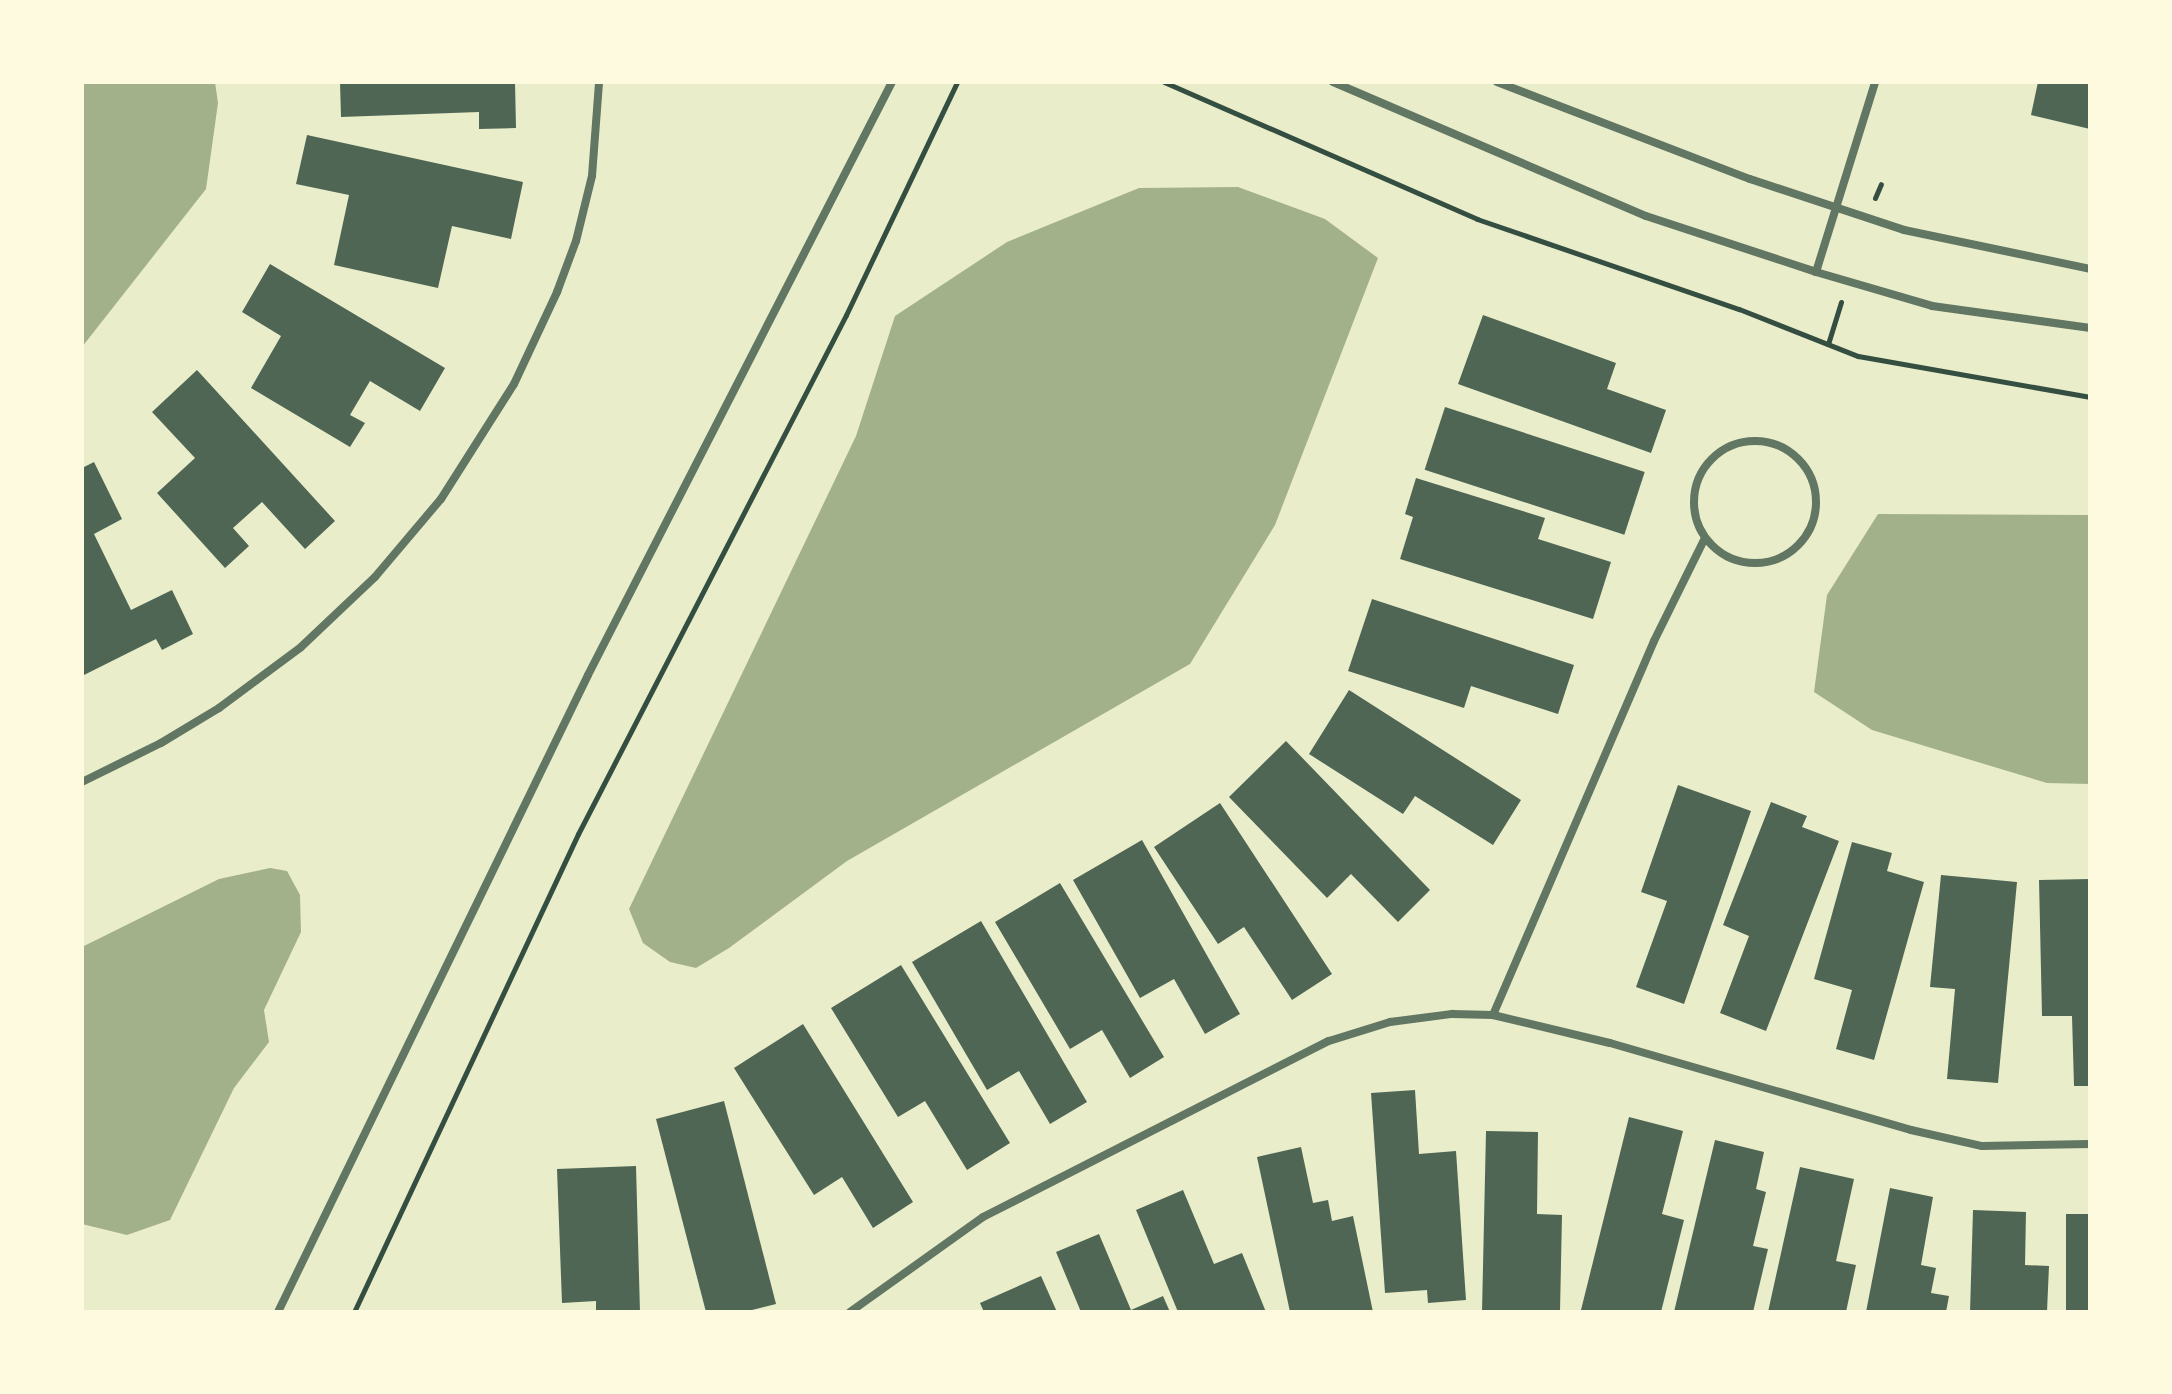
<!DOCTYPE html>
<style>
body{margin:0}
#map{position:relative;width:2172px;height:1394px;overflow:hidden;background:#e9edc9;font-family:"Zilla Slab",serif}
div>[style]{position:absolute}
.water>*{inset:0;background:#a3b18a}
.building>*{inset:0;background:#4f6655;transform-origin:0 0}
.path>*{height:5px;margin:-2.5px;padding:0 2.5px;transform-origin:2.5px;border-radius:2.5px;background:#344e41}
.minor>*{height:8px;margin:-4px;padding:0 4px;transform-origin:4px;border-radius:4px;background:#617663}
.minor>.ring{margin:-4px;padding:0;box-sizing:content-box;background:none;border:8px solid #617663;border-radius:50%}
span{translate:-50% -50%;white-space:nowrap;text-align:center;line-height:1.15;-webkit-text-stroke:8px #fefae0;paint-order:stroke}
.frame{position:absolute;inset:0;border:84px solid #fefae0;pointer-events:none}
</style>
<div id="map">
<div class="water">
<i style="clip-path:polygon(82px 82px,215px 82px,218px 103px,206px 189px,82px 347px)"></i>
<i style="clip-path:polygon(1238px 187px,1325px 219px,1378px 258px,1275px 525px,1190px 664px,847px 861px,729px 948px,696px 968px,670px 962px,643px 943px,629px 909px,856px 436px,895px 316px,1007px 242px,1139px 188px)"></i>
<i style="clip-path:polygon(1878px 514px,2090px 515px,2090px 784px,2047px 783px,1872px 730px,1814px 692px,1827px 595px)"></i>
<i style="clip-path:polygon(270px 868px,287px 871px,300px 895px,301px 932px,264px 1010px,269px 1042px,234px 1088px,170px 1220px,127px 1235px,82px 1224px,82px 947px,219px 879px)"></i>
</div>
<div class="building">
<i style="clip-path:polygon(340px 82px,515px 82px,516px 128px,479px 129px,479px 112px,341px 117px)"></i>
<i style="clip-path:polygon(2038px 82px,2090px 82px,2090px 129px,2031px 115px)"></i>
<i style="clip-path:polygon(307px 135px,523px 182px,511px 239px,452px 226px,438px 288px,334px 265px,349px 195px,296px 184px)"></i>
<i style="clip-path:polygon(270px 264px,445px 368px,420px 411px,370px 381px,350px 415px,365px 423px,350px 447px,251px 388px,281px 336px,242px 312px)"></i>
<i style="clip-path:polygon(1483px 315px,1616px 363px,1607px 389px,1666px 410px,1651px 453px,1458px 384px)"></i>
<i style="clip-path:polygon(197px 370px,335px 521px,305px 549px,262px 502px,233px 528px,249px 546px,225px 568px,157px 493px,195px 458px,152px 412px)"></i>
<i style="left:1445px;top:407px;width:210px;height:66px;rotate:18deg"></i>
<i style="clip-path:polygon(94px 462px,122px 519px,94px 534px,131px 610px,172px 590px,193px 634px,162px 650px,156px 639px,82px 676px,82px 468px)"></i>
<i style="clip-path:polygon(1416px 478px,1545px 518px,1538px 539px,1611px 562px,1593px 619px,1400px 559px,1413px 517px,1405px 514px)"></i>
<i style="clip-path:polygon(1372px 599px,1574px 665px,1558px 714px,1471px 686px,1464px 708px,1348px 671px)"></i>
<i style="clip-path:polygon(1349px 690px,1521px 800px,1493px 845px,1415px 796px,1403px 814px,1309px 754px)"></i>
<i style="clip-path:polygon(1286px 741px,1430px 890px,1398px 922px,1351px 874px,1327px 898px,1229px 797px)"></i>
<i style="clip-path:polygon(1678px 785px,1751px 811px,1684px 1004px,1636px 987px,1667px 901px,1641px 892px)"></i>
<i style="clip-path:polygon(1771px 802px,1807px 816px,1802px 827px,1839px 841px,1766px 1031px,1720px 1013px,1749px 936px,1723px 925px)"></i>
<i style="clip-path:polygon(1220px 803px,1332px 974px,1292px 1000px,1244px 927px,1218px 944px,1154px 847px)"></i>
<i style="clip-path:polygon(1142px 840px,1240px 1014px,1205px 1034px,1174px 979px,1140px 998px,1073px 880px)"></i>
<i style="clip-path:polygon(1852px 842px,1892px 853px,1887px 871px,1924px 882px,1874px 1060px,1836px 1049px,1852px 990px,1814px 979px)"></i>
<i style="clip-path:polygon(1941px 875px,2017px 882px,1998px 1083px,1947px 1079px,1955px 989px,1930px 987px)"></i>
<i style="clip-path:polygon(2090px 879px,2090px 1086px,2074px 1086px,2072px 1016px,2042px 1016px,2039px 880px)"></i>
<i style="clip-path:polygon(1060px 883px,1164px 1057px,1130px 1078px,1102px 1030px,1070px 1049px,995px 922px)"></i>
<i style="clip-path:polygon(981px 921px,1087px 1102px,1050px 1124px,1019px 1071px,987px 1090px,912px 962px)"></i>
<i style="clip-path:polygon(901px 965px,1010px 1143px,967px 1170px,925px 1101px,898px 1117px,831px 1008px)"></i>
<i style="clip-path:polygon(803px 1024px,913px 1202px,873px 1228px,842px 1177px,814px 1195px,734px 1068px)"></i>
<i style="clip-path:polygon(1415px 1090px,1419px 1154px,1456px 1151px,1466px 1300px,1428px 1303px,1427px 1290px,1385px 1293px,1371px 1093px)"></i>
<i style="clip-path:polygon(724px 1101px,776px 1304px,744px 1312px,706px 1312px,656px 1119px)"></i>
<i style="clip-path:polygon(1629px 1117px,1683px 1131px,1662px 1214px,1684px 1220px,1661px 1312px,1588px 1312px,1581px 1310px)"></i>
<i style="clip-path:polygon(1486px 1131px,1538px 1132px,1537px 1214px,1562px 1215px,1560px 1312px,1482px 1312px)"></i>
<i style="clip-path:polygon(1715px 1140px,1764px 1152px,1756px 1189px,1766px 1192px,1753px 1246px,1768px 1249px,1753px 1312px,1674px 1312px)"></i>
<i style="clip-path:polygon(1301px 1147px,1313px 1203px,1328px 1200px,1332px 1221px,1353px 1216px,1373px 1312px,1290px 1312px,1257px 1157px)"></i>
<i style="clip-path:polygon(636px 1166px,640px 1312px,596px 1312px,596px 1301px,562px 1303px,557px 1169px)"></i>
<i style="clip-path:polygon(1800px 1167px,1854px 1179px,1836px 1261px,1856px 1265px,1846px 1312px,1768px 1312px)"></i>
<i style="clip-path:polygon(1890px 1188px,1933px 1197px,1921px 1265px,1936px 1268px,1931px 1293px,1949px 1296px,1946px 1312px,1866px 1312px)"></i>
<i style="clip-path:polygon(1183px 1190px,1214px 1264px,1242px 1253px,1266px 1312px,1178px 1312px,1136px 1210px)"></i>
<i style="clip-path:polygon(1973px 1210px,2026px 1212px,2025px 1265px,2049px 1266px,2047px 1312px,1970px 1312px)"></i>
<i style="left:2066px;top:1214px;width:24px;height:98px"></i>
<i style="clip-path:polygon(1099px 1234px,1131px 1310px,1163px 1296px,1170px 1312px,1081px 1312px,1056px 1252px)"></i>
<i style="clip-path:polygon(1041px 1276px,1057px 1312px,984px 1312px,980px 1303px)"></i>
</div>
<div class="path">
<i style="left:1164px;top:82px;width:342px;rotate:23.6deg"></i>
<i style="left:1477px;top:219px;width:277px;rotate:19deg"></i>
<i style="left:1739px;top:309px;width:128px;rotate:21.6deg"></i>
<i style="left:1858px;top:356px;width:236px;rotate:10deg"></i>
<i style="left:1875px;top:198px;width:15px;rotate:-67deg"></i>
<i style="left:1828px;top:344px;width:44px;rotate:-72.8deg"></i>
<i style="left:354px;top:1312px;width:528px;rotate:-64.89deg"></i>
<i style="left:578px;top:834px;width:584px;rotate:-62.69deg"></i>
<i style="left:846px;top:315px;width:258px;rotate:-64.5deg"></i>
</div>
<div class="minor">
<i style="left:1333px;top:82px;width:340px;rotate:23.2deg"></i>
<i style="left:1646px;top:216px;width:179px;rotate:18.2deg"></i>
<i style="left:1816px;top:272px;width:121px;rotate:16.3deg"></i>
<i style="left:1932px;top:306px;width:160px;rotate:7.9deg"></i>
<i style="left:1497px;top:82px;width:271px;rotate:21deg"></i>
<i style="left:1750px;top:179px;width:162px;rotate:18.3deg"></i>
<i style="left:1904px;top:230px;width:190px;rotate:11.8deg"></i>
<i style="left:1816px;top:272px;width:199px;rotate:-72.7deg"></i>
<i class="ring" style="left:1694px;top:441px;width:114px;height:114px"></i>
<i style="left:82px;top:782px;width:88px;rotate:-26.3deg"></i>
<i style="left:161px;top:743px;width:68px;rotate:-31.1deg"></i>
<i style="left:219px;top:708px;width:102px;rotate:-36.6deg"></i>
<i style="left:301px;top:647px;width:102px;rotate:-43.4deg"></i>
<i style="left:375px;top:577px;width:102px;rotate:-49.8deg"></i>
<i style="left:441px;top:499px;width:136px;rotate:-57.6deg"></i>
<i style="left:514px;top:384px;width:102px;rotate:-64.9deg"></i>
<i style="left:557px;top:292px;width:54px;rotate:-69.6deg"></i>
<i style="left:576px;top:241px;width:67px;rotate:-76.2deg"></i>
<i style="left:592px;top:176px;width:94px;rotate:-85.7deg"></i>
<i style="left:1493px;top:1015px;width:407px;rotate:-66.7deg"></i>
<i style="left:1654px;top:641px;width:115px;rotate:-63.7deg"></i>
<i style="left:278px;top:1312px;width:708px;rotate:-64.05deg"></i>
<i style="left:588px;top:675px;width:666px;rotate:-62.86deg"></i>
<i style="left:850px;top:1312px;width:163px;rotate:-35.5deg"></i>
<i style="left:983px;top:1217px;width:388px;rotate:-27deg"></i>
<i style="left:1329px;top:1041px;width:64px;rotate:-17.3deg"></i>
<i style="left:1390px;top:1022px;width:63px;rotate:-7.4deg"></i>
<i style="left:1452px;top:1014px;width:41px;rotate:1.4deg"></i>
<i style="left:1493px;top:1015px;width:120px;rotate:13.5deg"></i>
<i style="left:1610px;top:1043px;width:313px;rotate:16.1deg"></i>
<i style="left:1911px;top:1130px;width:73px;rotate:12.7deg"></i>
<i style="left:1982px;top:1146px;width:108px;rotate:-1.1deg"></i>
</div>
<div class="frame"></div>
</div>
